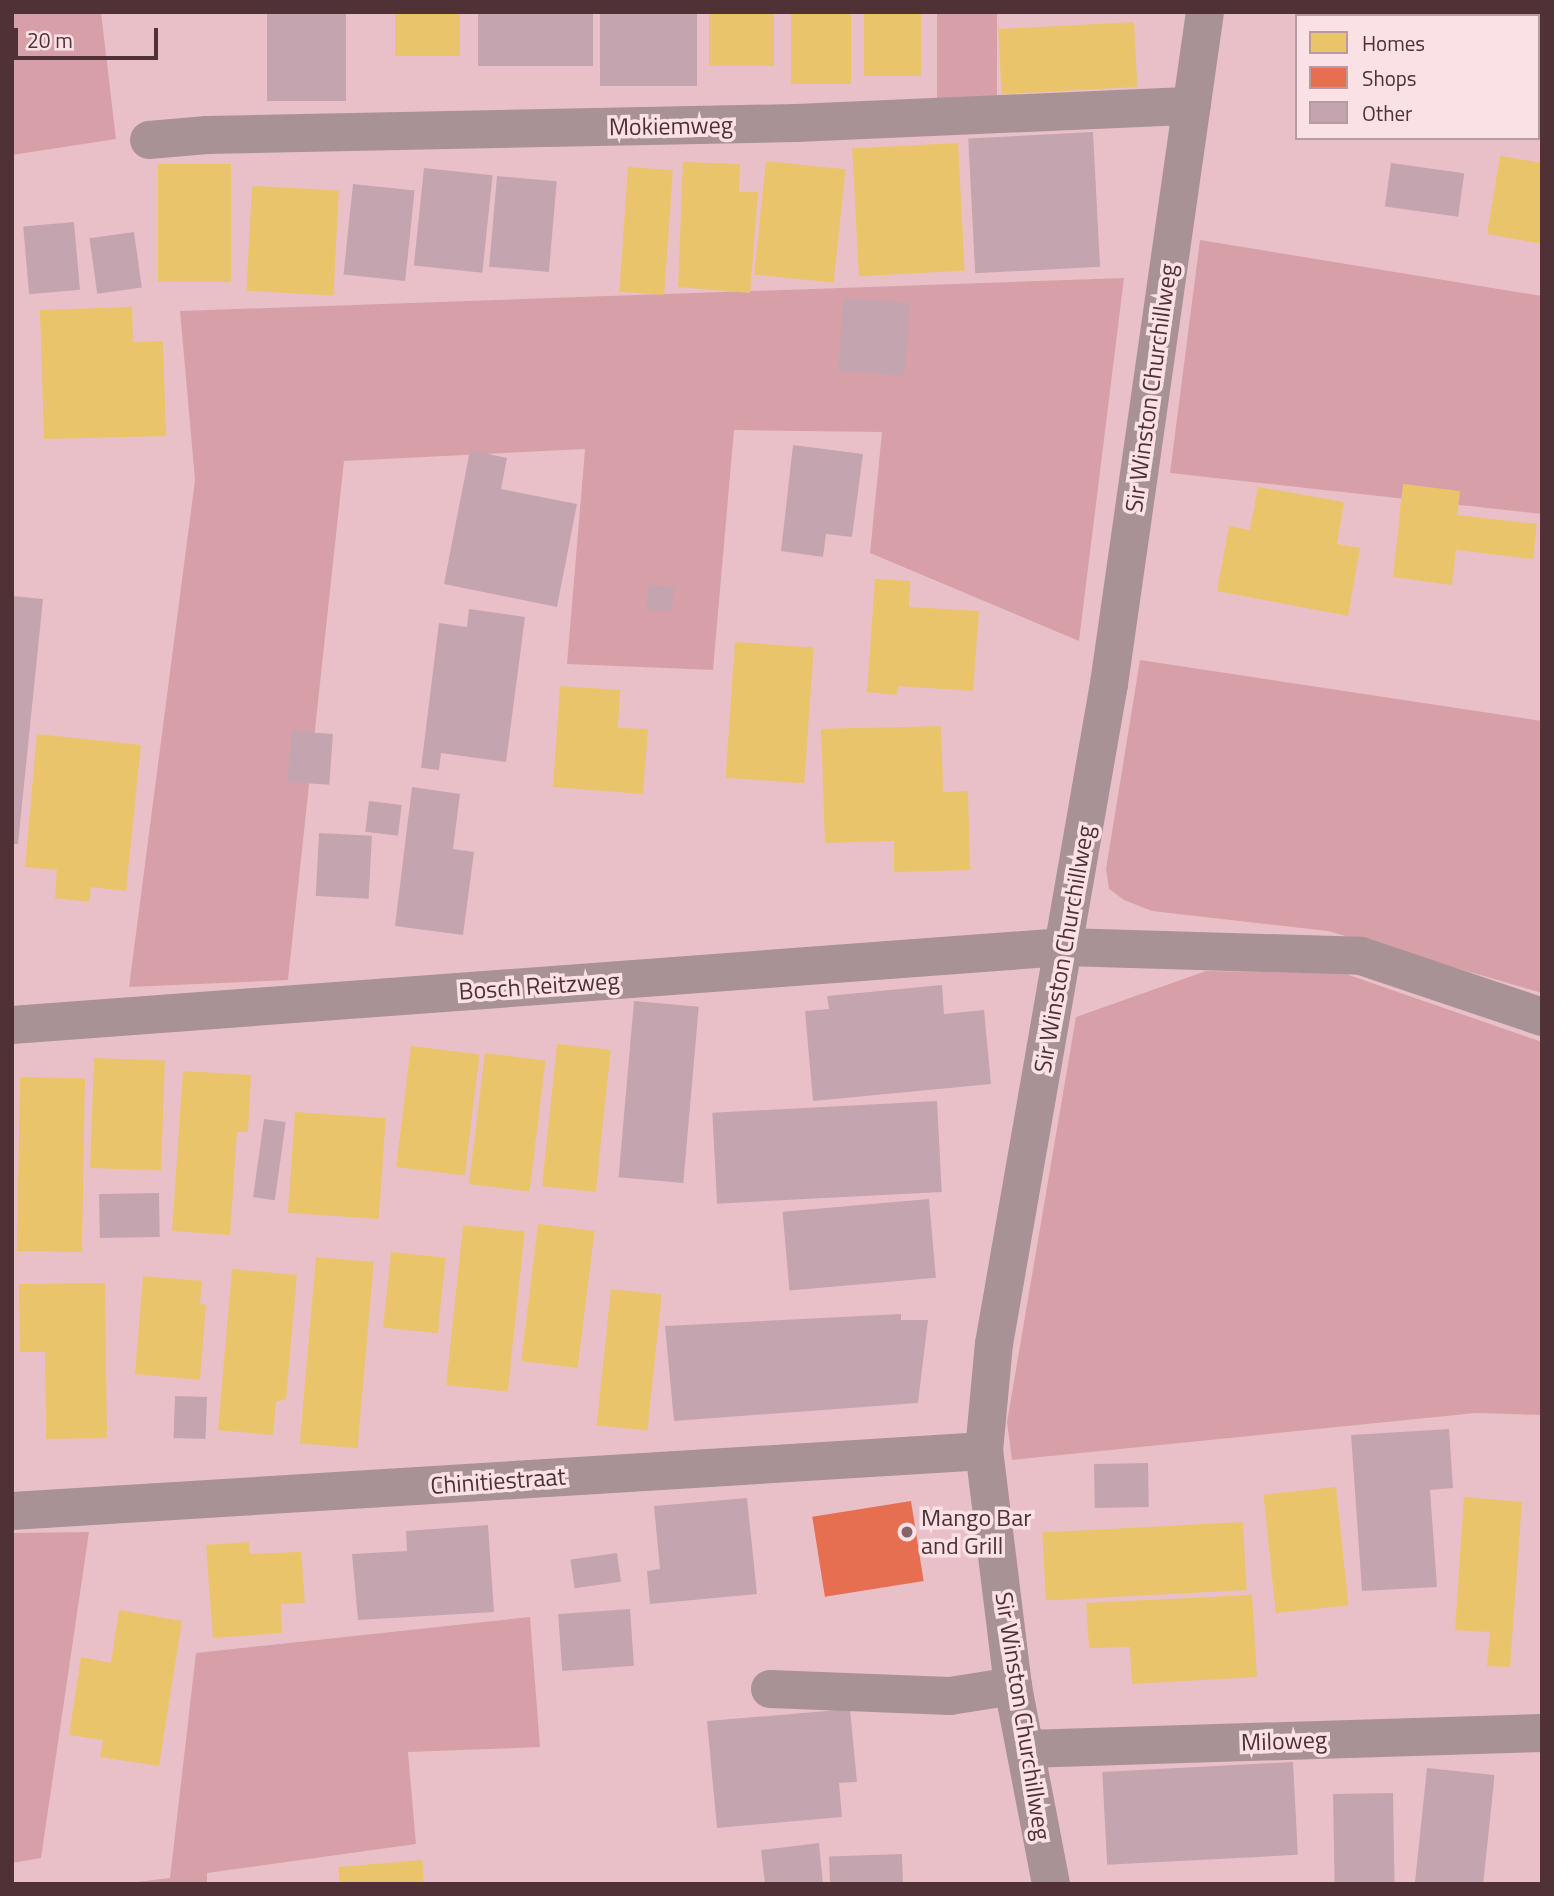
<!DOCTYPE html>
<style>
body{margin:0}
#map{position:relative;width:1554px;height:1896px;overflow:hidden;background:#eac0c8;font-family:"Titillium Web",sans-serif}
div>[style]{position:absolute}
.green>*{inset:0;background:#d7a0a9;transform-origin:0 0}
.homes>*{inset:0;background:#e9c46a;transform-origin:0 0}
.shops>*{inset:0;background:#e76f51;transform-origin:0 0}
.building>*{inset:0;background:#c4a5af;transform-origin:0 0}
.minor>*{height:38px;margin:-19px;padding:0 19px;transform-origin:19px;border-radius:19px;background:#a89295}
.dots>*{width:19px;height:19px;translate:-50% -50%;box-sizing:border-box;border:4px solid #fae1e5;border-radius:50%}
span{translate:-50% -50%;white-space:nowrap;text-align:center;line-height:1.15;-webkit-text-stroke:7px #fae1e5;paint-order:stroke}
.street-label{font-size:24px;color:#503136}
.poi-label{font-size:24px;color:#503136}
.left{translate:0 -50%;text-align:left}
.frame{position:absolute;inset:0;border:14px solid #503136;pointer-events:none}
.legend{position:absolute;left:1295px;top:14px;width:245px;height:126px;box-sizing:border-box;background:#fae1e5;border:2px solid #b69b9f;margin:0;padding:9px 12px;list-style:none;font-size:21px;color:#503136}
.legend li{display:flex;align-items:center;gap:14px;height:35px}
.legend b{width:35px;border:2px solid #b69b9f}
.scale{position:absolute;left:14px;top:28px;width:144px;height:32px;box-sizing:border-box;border:4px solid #503136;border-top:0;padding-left:9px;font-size:21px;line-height:24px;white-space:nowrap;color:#503136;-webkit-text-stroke:5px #fae1e5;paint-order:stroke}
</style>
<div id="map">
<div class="green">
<i style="clip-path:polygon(12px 12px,101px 12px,116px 139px,12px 155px)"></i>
<i style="left:937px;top:12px;width:60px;height:95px"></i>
<i style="clip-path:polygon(1200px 240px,1542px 296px,1542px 514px,1170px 473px)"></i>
<i style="clip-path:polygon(1124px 278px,1079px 641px,870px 553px,882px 432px,734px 430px,713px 670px,567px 664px,585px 449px,344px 461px,288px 980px,129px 987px,195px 480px,180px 311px)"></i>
<i style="clip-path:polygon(1140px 660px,1542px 721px,1542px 993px,1328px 931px,1152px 911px,1124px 900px,1109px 889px,1106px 869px)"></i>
<i style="clip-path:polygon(1206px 971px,1343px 973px,1542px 1042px,1542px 1415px,1476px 1413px,1012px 1460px,1007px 1422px,1076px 1017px)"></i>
<i style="clip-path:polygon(89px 1532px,41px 1858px,12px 1863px,12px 1533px)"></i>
<i style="clip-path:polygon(530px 1617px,540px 1747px,408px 1752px,416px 1844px,207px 1873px,207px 1884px,120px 1884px,170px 1878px,196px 1653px)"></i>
</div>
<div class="homes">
<i style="left:395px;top:12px;width:65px;height:44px"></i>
<i style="left:709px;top:12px;width:65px;height:54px"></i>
<i style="left:791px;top:12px;width:60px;height:72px"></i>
<i style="left:864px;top:12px;width:57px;height:64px"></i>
<i style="left:1134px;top:22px;width:65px;height:136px;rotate:87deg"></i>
<i style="left:958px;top:143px;width:128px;height:106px;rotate:87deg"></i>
<i style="clip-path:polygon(1500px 156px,1542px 163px,1542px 244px,1487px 234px)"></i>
<i style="left:766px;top:161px;width:80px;height:114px;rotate:6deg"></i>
<i style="clip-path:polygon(683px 162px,740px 164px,739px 192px,758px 192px,750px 293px,678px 287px)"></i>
<i style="left:158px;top:164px;width:73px;height:118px"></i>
<i style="left:628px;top:167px;width:45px;height:125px;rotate:4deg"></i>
<i style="left:252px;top:186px;width:87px;height:105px;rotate:3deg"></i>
<i style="clip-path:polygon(132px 307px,133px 342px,163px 341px,166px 436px,44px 439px,40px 310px)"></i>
<i style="clip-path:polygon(1403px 484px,1460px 491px,1457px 515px,1537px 524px,1533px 559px,1456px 550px,1452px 585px,1393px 577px)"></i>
<i style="clip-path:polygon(1258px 487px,1344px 502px,1337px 544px,1360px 548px,1348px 616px,1217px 591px,1229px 526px,1250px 530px)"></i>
<i style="clip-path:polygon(875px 579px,910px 581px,909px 607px,979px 611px,973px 691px,898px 686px,897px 695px,867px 692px)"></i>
<i style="left:735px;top:642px;width:79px;height:136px;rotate:4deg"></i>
<i style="clip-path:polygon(560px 686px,620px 690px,618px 728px,648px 729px,643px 794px,553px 787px)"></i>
<i style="clip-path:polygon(941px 726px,943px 792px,968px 791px,970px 870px,894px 872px,894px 841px,825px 843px,821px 729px)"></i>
<i style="clip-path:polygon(37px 734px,141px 745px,126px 891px,91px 887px,89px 902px,55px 898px,57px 870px,25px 867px)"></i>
<i style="left:557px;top:1044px;width:54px;height:143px;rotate:6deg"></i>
<i style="left:411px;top:1046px;width:69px;height:122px;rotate:7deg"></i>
<i style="left:485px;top:1053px;width:61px;height:132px;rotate:7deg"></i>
<i style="left:94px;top:1058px;width:71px;height:110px;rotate:2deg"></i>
<i style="clip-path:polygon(183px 1071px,251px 1075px,248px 1132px,237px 1132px,230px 1235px,172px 1231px)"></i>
<i style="left:20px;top:1077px;width:65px;height:174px;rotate:1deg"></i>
<i style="left:295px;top:1112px;width:91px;height:101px;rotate:4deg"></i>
<i style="left:538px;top:1224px;width:57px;height:138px;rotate:7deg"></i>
<i style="left:463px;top:1225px;width:62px;height:161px;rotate:6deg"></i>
<i style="left:391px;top:1252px;width:55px;height:76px;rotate:6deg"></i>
<i style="left:316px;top:1257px;width:58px;height:187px;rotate:5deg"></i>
<i style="clip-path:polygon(232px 1269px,297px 1275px,286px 1399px,276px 1402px,273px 1435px,218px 1430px)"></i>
<i style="clip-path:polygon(143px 1276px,202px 1281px,200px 1304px,206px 1305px,200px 1380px,135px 1374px)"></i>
<i style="clip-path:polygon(105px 1283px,107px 1438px,46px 1439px,45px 1352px,20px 1352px,19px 1284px)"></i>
<i style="left:611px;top:1289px;width:51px;height:137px;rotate:6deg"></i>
<i style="left:1336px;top:1487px;width:119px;height:73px;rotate:84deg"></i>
<i style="clip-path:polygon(1464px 1497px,1522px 1502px,1510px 1667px,1487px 1666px,1490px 1632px,1455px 1630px)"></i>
<i style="left:1243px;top:1522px;width:68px;height:201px;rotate:87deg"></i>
<i style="clip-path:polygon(249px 1542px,250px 1554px,301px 1552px,305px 1603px,281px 1604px,282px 1633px,213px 1638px,206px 1545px)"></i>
<i style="clip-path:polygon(1252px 1595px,1257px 1677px,1132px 1684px,1130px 1647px,1089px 1648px,1086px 1603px)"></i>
<i style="clip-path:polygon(119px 1610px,182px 1621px,159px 1766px,100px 1757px,103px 1740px,69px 1735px,81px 1657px,111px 1663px)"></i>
<i style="clip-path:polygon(422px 1860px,424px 1884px,340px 1884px,338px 1867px)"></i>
</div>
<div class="shops">
<i style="left:911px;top:1501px;width:81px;height:100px;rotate:81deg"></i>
</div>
<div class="building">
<i style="left:267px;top:12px;width:79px;height:89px"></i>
<i style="left:478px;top:12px;width:115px;height:54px"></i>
<i style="left:600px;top:12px;width:97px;height:74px"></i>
<i style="left:1093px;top:132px;width:135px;height:125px;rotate:87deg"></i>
<i style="left:1391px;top:163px;width:74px;height:44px;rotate:8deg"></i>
<i style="left:424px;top:168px;width:69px;height:98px;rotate:6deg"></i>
<i style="left:497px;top:176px;width:60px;height:91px;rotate:5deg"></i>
<i style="left:353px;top:184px;width:62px;height:91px;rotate:6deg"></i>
<i style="left:74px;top:222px;width:68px;height:51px;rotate:85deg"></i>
<i style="left:134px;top:232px;width:56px;height:45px;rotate:82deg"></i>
<i style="left:843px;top:298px;width:67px;height:73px;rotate:4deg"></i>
<i style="clip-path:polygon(793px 445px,863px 454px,852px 537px,826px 534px,823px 557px,781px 551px)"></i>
<i style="clip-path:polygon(470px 450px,507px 458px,501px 489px,577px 504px,557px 607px,444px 584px)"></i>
<i style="left:648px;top:585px;width:26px;height:25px;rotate:4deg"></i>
<i style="clip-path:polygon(12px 596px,43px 599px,18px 844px,12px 844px)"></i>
<i style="clip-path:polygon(469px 609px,525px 617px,506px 762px,441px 753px,439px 770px,421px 768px,439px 623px,467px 627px)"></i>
<i style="left:291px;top:731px;width:42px;height:51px;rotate:4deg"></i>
<i style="clip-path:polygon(412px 787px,460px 794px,453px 849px,474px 852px,463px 935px,395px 926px)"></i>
<i style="left:369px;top:801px;width:33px;height:31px;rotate:7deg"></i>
<i style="left:319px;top:833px;width:53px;height:63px;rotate:3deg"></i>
<i style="clip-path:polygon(942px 985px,944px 1014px,984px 1010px,991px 1084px,813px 1101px,805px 1011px,829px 1009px,827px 996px)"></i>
<i style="left:634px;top:1001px;width:65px;height:177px;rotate:5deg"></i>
<i style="left:937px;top:1101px;width:91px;height:225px;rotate:87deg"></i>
<i style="left:264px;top:1119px;width:22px;height:79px;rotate:8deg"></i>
<i style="left:159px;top:1193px;width:44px;height:60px;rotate:89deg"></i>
<i style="left:929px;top:1199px;width:79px;height:147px;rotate:85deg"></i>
<i style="clip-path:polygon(901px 1314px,901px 1320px,928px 1320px,918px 1403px,674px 1421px,665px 1326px)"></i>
<i style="left:175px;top:1396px;width:32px;height:42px;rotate:2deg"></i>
<i style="clip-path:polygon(1449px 1429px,1453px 1488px,1430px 1490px,1437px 1587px,1362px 1591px,1351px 1435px)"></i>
<i style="left:1148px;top:1463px;width:44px;height:54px;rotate:89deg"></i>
<i style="clip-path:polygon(747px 1498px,757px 1594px,650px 1604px,647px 1571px,660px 1569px,654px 1506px)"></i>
<i style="clip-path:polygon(488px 1525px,494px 1612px,358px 1620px,352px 1554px,407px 1551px,406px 1531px)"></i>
<i style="left:617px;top:1553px;width:29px;height:47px;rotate:82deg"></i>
<i style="left:630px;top:1609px;width:57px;height:72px;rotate:86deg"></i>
<i style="clip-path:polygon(850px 1709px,857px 1782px,839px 1783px,842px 1817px,717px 1828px,707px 1721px)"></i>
<i style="left:1293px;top:1762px;width:93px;height:191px;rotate:87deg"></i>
<i style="left:1427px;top:1768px;width:68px;height:117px;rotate:6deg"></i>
<i style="left:1393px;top:1793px;width:91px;height:60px;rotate:89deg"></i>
<i style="clip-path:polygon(819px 1843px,823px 1884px,765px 1884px,761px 1850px)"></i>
<i style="left:902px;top:1854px;width:30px;height:73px;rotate:88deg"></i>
</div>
<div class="minor">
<i style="left:149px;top:140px;width:58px;rotate:-4.9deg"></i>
<i style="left:207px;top:135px;width:589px;rotate:-1.17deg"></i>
<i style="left:796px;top:123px;width:396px;rotate:-2.5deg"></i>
<i style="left:12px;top:1025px;width:1056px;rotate:-4.24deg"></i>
<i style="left:1065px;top:947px;width:296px;rotate:1.7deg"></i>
<i style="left:1361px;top:956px;width:191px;rotate:18.6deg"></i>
<i style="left:12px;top:1511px;width:974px;rotate:-3.53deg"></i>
<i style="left:770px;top:1689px;width:180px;rotate:2.2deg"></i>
<i style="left:950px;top:1696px;width:64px;rotate:-9deg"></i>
<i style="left:1026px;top:1749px;width:516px;rotate:-1.78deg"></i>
<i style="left:1051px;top:1884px;width:202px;rotate:-100.9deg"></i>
<i style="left:1013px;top:1686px;width:237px;rotate:-97deg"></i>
<i style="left:984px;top:1451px;width:107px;rotate:-84.7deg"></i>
<i style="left:994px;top:1344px;width:670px;rotate:-80.12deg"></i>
<i style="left:1109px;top:684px;width:679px;rotate:-81.87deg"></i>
</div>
<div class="dots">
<i style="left:907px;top:1532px;background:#866369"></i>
</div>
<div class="street-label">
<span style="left:671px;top:126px;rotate:-1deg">Mokiemweg</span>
<span style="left:1151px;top:388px;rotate:-82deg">Sir Winston Churchillweg</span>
<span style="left:1064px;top:949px;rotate:-80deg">Sir Winston Churchillweg</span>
<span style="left:539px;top:986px;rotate:-4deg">Bosch Reitzweg</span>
<span style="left:498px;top:1481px;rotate:-4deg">Chinitiestraat</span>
<span style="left:1023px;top:1716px;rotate:81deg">Sir Winston Churchillweg</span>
<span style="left:1284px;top:1741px;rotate:-2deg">Miloweg</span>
</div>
<div class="poi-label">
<span class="left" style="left:921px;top:1532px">Mango Bar<br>and Grill</span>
</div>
<div class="frame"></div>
<ul class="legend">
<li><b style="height:19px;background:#e9c46a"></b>Homes</li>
<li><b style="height:19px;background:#e76f51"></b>Shops</li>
<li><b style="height:19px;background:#c4a5af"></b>Other</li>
</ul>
<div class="scale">20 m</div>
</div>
